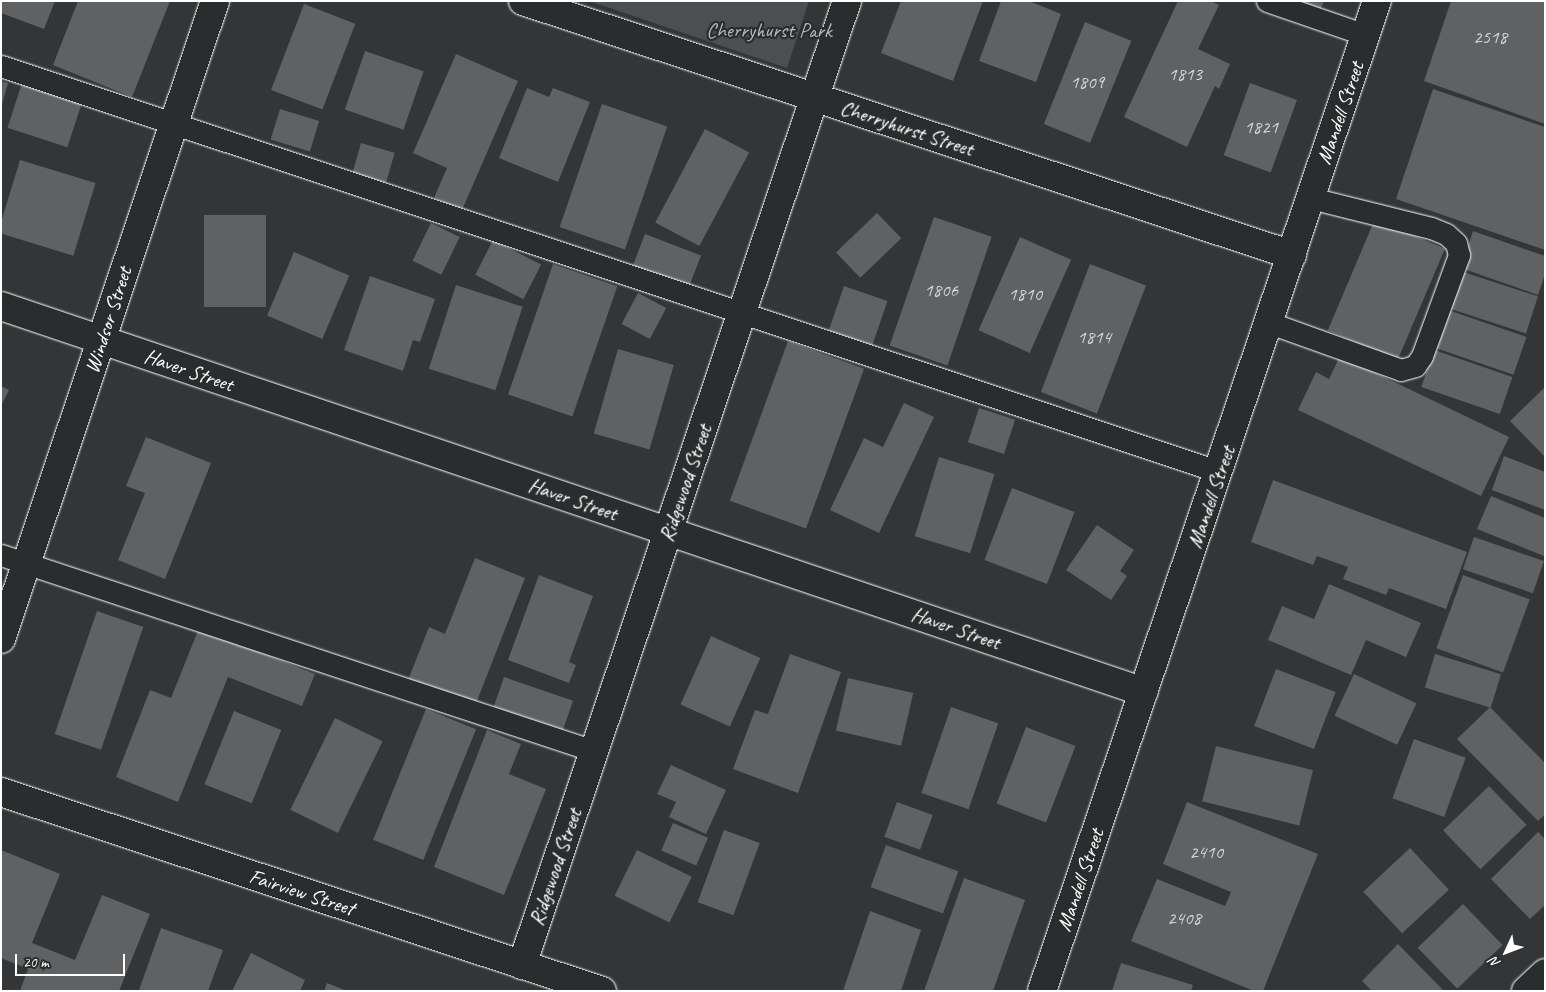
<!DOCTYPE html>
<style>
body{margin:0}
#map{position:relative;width:1546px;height:992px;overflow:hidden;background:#333536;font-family:Caveat,sans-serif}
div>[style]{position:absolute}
.green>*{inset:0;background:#4c4f50}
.building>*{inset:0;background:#5f6162;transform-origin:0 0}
.roads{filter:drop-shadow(0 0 1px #fff) drop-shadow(0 0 1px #fff)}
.lane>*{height:21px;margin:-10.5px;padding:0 10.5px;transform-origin:10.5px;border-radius:10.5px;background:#2a2d2e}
.street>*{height:28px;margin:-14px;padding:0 14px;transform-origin:14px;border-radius:14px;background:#2a2d2e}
.secondary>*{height:28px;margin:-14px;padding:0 14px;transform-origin:14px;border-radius:14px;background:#2a2d2e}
span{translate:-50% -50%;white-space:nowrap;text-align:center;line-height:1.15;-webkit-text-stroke:4.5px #2a2d2e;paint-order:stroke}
.number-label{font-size:19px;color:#d7d8d8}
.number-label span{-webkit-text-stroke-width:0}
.park-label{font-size:21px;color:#b7b9b9}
.street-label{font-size:21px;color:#fff}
.frame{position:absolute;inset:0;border:2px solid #fff;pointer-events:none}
.north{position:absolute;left:1481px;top:927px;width:50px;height:50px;-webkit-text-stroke:4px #2a2d2e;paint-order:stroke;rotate:227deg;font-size:14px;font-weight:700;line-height:20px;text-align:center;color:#fff}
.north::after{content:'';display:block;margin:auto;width:18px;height:22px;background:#fff;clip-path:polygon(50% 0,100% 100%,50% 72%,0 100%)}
.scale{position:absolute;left:15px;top:954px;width:110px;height:22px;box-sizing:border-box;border:2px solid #fff;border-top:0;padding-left:6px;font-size:15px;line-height:18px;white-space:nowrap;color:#fff;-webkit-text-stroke:4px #2a2d2e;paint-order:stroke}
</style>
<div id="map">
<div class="green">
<i style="clip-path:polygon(589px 1px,809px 1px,787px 68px)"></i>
</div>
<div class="building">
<i style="clip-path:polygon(1px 1px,55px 1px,44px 29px,1px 13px)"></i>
<i style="clip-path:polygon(78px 1px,170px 1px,132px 97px,53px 65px)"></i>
<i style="clip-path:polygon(901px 1px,983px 1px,953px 81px,881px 53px)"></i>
<i style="clip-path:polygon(1001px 1px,1029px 1px,1061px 14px,1036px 82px,979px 61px)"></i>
<i style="clip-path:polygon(1178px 1px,1211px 1px,1219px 5px,1198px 49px,1230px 64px,1219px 89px,1215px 86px,1187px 147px,1124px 117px)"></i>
<i style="clip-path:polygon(1291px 1px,1324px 1px,1319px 13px)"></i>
<i style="clip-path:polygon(1451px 1px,1545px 1px,1545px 124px,1424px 81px)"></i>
<i style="left:304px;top:4px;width:55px;height:92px;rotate:21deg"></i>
<i style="left:1085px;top:22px;width:50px;height:110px;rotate:22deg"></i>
<i style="left:365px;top:51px;width:62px;height:62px;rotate:19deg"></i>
<i style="clip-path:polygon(456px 54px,518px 81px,462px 210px,434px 198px,447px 168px,413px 153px)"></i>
<i style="clip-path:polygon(1px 81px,8px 83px,2px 104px,1px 104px)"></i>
<i style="left:22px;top:83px;width:63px;height:47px;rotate:18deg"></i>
<i style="left:1250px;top:83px;width:50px;height:77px;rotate:20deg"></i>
<i style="clip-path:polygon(527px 88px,549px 97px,553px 88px,590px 102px,558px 182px,499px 158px)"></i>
<i style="clip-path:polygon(1433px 89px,1545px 127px,1545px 250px,1396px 199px)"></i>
<i style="left:602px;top:104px;width:69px;height:130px;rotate:19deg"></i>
<i style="left:280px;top:109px;width:41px;height:32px;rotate:17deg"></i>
<i style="left:705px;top:129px;width:50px;height:106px;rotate:28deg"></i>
<i style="left:361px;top:143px;width:35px;height:32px;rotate:16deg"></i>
<i style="left:20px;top:160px;width:79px;height:76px;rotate:17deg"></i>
<i style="left:877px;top:213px;width:35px;height:57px;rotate:46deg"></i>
<i style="left:204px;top:215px;width:62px;height:92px"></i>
<i style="left:934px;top:217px;width:61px;height:136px;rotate:19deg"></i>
<i style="left:1375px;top:219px;width:76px;height:121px;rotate:23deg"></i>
<i style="left:431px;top:223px;width:32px;height:42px;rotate:26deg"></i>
<i style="clip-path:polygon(1473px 231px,1545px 256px,1545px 274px,1538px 295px,1461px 268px)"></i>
<i style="left:645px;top:234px;width:60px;height:36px;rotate:21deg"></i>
<i style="left:1020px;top:237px;width:56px;height:102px;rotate:24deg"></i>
<i style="left:493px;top:240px;width:54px;height:39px;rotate:27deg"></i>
<i style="left:294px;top:252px;width:60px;height:69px;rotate:23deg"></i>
<i style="left:553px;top:264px;width:68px;height:138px;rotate:19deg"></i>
<i style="left:1090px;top:264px;width:60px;height:137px;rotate:21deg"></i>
<i style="left:1460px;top:271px;width:82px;height:39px;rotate:18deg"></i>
<i style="clip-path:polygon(370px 276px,435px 299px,420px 342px,413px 340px,403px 371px,344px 350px)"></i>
<i style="left:456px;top:285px;width:70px;height:88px;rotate:18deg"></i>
<i style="left:844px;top:286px;width:46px;height:47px;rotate:19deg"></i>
<i style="left:638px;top:293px;width:32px;height:35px;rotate:28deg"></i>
<i style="left:1448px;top:310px;width:83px;height:40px;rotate:19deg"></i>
<i style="left:788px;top:341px;width:81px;height:170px;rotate:20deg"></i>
<i style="left:618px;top:349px;width:58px;height:88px;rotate:16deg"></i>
<i style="left:1434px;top:350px;width:83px;height:39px;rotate:19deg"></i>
<i style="clip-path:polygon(1340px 356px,1509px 437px,1481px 496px,1298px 410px,1316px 372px,1329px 379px)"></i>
<i style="clip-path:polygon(1px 386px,9px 390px,1px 406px)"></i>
<i style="clip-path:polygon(1545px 387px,1545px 457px,1510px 421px)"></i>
<i style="clip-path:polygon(904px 403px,934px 417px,879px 533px,830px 510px,864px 438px,883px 447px)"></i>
<i style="left:979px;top:408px;width:38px;height:36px;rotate:18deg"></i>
<i style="clip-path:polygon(146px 437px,211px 463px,165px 579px,118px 560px,145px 493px,126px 486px)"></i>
<i style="clip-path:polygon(1504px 456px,1545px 472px,1545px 510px,1492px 490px)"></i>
<i style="left:939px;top:457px;width:58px;height:83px;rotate:17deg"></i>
<i style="clip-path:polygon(1273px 480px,1467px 552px,1446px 609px,1389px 588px,1386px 595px,1343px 579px,1348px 567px,1317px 556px,1313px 565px,1251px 542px)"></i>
<i style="left:1012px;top:488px;width:67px;height:77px;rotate:21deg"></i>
<i style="clip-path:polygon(1491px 496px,1545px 518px,1544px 556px,1477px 529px)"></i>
<i style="clip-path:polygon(1097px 525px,1134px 550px,1120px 571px,1127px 576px,1111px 600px,1066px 570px)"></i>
<i style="left:1474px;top:537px;width:74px;height:34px;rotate:19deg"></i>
<i style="clip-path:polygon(475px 558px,525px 578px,475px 706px,408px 680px,429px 627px,445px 634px)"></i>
<i style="clip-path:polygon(539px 575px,593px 596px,569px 662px,576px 665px,569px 683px,508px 660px)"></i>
<i style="left:1463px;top:575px;width:71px;height:78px;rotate:20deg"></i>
<i style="clip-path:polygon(1329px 584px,1421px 623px,1406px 657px,1366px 640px,1351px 675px,1268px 640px,1282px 606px,1314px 619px)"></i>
<i style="left:97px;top:611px;width:49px;height:130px;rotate:19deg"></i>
<i style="clip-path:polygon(199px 628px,315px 674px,302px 706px,228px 677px,178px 802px,116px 777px,150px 690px,171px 698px)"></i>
<i style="left:711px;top:636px;width:54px;height:75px;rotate:24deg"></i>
<i style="clip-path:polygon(790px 654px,841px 672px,798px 793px,733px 769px,755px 710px,768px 714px)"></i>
<i style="left:1435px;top:654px;width:69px;height:35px;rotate:17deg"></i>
<i style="left:1276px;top:669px;width:64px;height:61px;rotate:21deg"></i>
<i style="left:1354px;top:674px;width:69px;height:46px;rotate:25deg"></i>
<i style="left:504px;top:677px;width:73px;height:33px;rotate:19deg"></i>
<i style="left:848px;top:678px;width:67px;height:54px;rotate:13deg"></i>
<i style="left:951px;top:707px;width:50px;height:91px;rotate:19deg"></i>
<i style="clip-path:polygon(1490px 707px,1545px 763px,1545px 815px,1538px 821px,1457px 739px)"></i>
<i style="left:426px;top:709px;width:54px;height:141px;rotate:22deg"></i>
<i style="left:234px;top:711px;width:51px;height:79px;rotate:22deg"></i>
<i style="left:335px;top:718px;width:53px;height:102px;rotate:26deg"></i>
<i style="left:1026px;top:727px;width:53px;height:82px;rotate:21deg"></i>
<i style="clip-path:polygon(487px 730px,521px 744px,509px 774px,546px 789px,504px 895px,434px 867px)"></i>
<i style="left:1414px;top:739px;width:55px;height:63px;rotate:20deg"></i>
<i style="left:1216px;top:746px;width:100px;height:57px;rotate:14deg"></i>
<i style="clip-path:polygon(671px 765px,726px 790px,706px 834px,669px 817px,676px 802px,657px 794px)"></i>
<i style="left:1489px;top:786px;width:54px;height:64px;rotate:46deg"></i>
<i style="left:897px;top:802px;width:38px;height:37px;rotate:20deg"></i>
<i style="clip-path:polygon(1187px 802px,1318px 854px,1263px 991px,1254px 991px,1131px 941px,1157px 879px,1225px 906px,1231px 892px,1163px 864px)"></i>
<i style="left:673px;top:823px;width:38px;height:30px;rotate:23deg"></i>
<i style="left:724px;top:830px;width:38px;height:77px;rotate:20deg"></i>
<i style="clip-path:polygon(1538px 832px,1545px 839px,1545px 905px,1530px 919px,1491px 879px)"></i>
<i style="left:886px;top:845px;width:77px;height:45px;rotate:20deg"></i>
<i style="left:1410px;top:848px;width:57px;height:64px;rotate:47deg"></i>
<i style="clip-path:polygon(1px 850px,60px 874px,32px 943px,75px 960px,102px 895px,150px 914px,119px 991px,20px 991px,28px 969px,1px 958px)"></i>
<i style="left:637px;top:850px;width:61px;height:51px;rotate:26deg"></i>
<i style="clip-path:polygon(964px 878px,1025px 900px,993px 991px,924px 991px)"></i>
<i style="left:1463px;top:904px;width:57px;height:63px;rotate:46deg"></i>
<i style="clip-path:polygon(870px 911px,921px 930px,901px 991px,843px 991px)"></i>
<i style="clip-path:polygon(161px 928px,223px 950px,208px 991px,139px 990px)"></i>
<i style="clip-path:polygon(1398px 944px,1444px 991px,1372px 991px,1362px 981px)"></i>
<i style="clip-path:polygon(251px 953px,305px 980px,300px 991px,232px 991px)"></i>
<i style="clip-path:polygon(1121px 963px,1193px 985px,1191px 991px,1112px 991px)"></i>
<i style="clip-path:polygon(327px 983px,347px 991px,324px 991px)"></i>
</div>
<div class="roads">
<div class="lane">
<i style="left:1267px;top:1px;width:105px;rotate:19deg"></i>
<i style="left:1px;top:66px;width:1285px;rotate:18.42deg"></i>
<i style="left:1270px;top:323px;width:139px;rotate:19.7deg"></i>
<i style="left:1401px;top:370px;width:15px;rotate:-16deg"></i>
<i style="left:1415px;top:366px;width:12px;rotate:-55deg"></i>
<i style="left:1422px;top:356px;width:108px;rotate:-69.9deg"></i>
<i style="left:1459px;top:255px;width:12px;rotate:-104deg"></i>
<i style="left:1456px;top:243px;width:13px;rotate:-138deg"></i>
<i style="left:1446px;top:234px;width:16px;rotate:-158deg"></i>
<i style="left:1431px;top:228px;width:124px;rotate:-166deg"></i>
<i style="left:1px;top:555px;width:625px;rotate:18.29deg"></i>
</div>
<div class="street">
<i style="left:523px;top:1px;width:810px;rotate:18.28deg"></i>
<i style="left:1px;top:306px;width:1206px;rotate:18.66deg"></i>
<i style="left:1px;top:639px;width:673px;rotate:-71.46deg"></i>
<i style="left:522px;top:965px;width:1017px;rotate:-71.37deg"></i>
<i style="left:1526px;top:991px;width:26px;rotate:-43deg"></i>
</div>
<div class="secondary">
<i style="left:1px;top:792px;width:633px;rotate:18.32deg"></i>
<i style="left:1042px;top:991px;width:1045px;rotate:-71.31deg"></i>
</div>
</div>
<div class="number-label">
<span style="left:1490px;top:38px">2518</span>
<span style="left:1185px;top:75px">1813</span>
<span style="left:1087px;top:83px">1809</span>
<span style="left:1261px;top:128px">1821</span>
<span style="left:941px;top:291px">1806</span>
<span style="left:1025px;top:295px">1810</span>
<span style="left:1094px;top:338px">1814</span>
<span style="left:1206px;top:853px">2410</span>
<span style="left:1184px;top:919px">2408</span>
</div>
<div class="park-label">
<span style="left:769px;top:30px">Cherryhurst Park</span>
</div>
<div class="street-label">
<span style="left:1340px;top:113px;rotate:-71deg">Mandell Street</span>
<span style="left:907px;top:128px;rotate:18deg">Cherryhurst Street</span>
<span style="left:108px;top:320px;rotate:-72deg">Windsor Street</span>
<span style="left:189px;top:370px;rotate:19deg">Haver Street</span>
<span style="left:685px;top:483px;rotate:-71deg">Ridgewood Street</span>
<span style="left:1211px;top:497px;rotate:-71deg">Mandell Street</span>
<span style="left:573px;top:499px;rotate:19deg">Haver Street</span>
<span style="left:956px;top:628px;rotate:19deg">Haver Street</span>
<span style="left:555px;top:867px;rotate:-71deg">Ridgewood Street</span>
<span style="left:1080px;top:880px;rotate:-71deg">Mandell Street</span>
<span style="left:302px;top:892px;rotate:18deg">Fairview Street</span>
</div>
<div class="frame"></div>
<div class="north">N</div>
<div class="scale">20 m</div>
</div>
